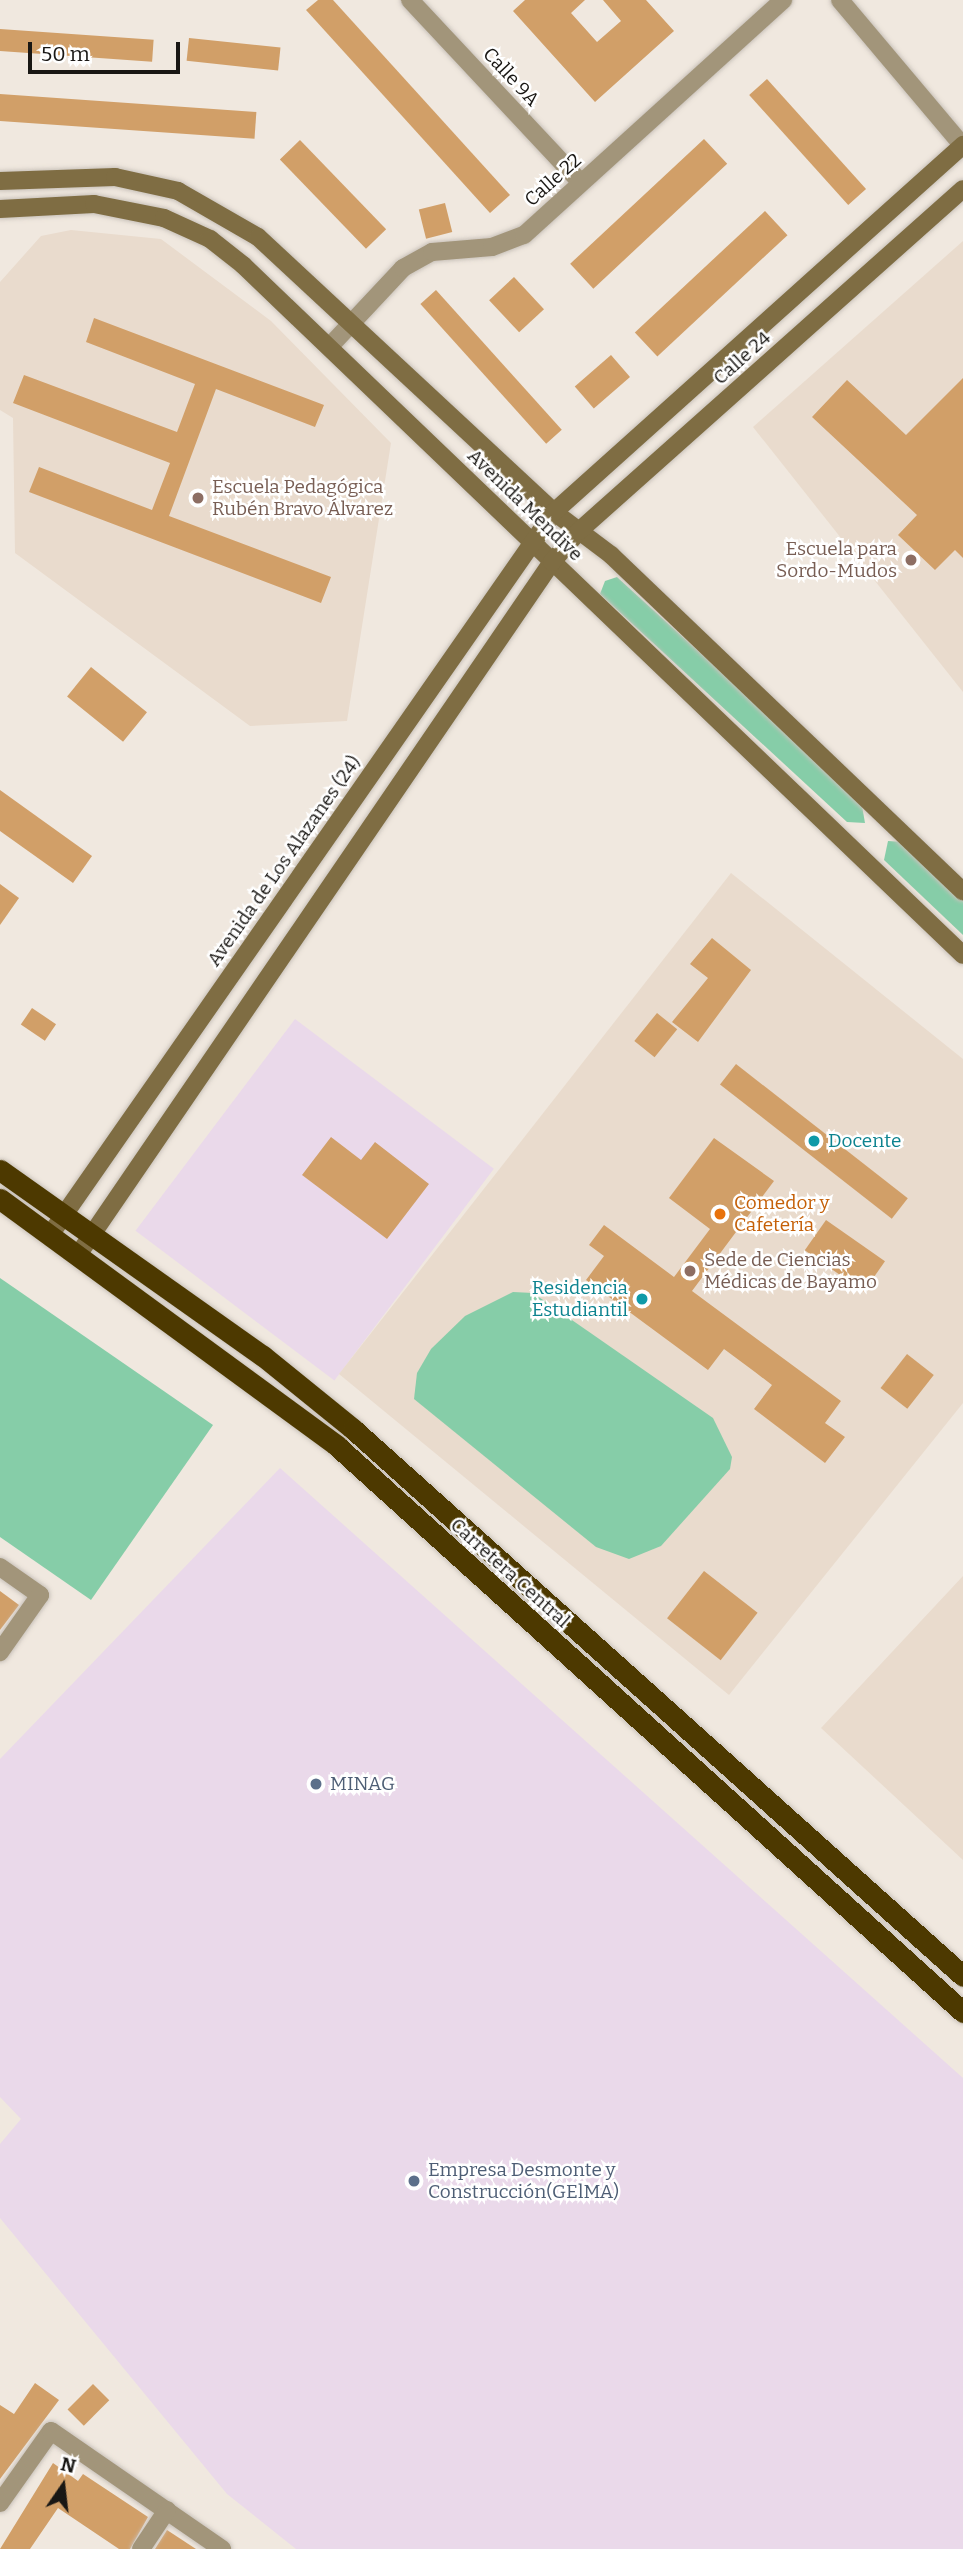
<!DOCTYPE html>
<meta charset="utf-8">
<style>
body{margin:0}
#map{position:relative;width:963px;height:2549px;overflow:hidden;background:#f0e8df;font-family:Bitter,serif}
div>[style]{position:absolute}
.industrial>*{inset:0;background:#ead9ea;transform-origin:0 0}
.built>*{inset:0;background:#e9dbcd}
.green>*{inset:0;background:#86cda8}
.building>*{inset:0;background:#d19f68;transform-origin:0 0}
.roads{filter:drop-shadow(0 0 2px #c9c2ba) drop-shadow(0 0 2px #c9c2ba)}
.street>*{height:18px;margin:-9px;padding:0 9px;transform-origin:9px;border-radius:9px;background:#a2957a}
.secondary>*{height:18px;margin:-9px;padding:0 9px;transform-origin:9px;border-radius:9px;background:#7f6d43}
.highway>*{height:21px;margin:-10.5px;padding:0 10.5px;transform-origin:10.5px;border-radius:10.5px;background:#4d3900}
.dots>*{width:19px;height:19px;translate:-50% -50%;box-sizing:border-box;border:4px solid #fff;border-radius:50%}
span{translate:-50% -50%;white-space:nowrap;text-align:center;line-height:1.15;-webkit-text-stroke:5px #fff;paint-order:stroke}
.street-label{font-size:19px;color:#191714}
.education-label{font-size:19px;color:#785e54}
.left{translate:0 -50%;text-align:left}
.right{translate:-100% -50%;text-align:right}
.culture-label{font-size:19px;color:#0d838f}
.food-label{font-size:19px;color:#c56008}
.service-label{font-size:19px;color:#4e5e75}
.north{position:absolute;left:28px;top:2451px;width:70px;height:70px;-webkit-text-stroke:5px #fff;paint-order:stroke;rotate:14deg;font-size:19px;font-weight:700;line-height:28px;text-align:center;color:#191714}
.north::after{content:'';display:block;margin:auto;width:24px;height:32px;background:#191714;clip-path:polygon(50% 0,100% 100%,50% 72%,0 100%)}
.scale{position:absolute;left:28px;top:42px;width:152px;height:32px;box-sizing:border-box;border:4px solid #191714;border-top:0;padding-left:9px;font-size:21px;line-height:24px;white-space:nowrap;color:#191714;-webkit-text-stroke:5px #fff;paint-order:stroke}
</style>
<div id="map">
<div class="industrial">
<i style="left:295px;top:1019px;width:249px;height:265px;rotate:37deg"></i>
<i style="clip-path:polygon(280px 1468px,963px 2078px,963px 2549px,296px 2549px,227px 2494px,0 2218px,0 2144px,21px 2119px,0 2097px,0 1759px)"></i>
</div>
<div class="built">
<i style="clip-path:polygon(71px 230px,161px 239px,271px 321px,391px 443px,347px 721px,250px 726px,15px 553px,13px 418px,0 410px,0 282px,41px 236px)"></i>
<i style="clip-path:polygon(963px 241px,963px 692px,753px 427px)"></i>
<i style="clip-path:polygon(731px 873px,963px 1059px,963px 1403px,729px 1695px,339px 1374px)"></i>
<i style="clip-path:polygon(963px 1576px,963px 1860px,821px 1728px)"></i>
</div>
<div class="green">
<i style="clip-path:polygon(617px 577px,861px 800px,865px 823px,847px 822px,600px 594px,605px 581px)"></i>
<i style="clip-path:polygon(888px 841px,903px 842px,963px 898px,963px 935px,884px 860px)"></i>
<i style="clip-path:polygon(0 1278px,213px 1425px,91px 1600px,0 1537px)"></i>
<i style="clip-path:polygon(513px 1292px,533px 1293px,713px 1418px,732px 1457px,730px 1469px,661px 1546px,629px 1559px,596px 1547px,414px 1399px,417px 1373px,431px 1349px,465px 1316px)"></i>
</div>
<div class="building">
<i style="clip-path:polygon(318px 0,333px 0,510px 195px,490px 213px,306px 10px)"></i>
<i style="clip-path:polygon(525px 0,585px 0,571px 13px,597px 42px,621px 21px,603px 0,646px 0,674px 31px,595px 102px,513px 11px)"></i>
<i style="left:0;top:29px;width:154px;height:22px;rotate:4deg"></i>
<i style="left:189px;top:38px;width:92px;height:23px;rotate:6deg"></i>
<i style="left:767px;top:79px;width:148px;height:24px;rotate:48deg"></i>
<i style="left:0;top:94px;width:257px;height:27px;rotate:4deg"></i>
<i style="left:704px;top:139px;width:34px;height:183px;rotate:47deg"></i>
<i style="left:300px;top:140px;width:124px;height:28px;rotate:46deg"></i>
<i style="left:445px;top:203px;width:30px;height:27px;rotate:76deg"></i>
<i style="left:765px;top:211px;width:33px;height:178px;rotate:47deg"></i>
<i style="left:514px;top:277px;width:44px;height:34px;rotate:47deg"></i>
<i style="left:436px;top:290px;width:188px;height:21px;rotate:48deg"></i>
<i style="clip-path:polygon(94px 318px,324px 405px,315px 427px,216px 389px,169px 516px,331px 577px,321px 603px,29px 492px,39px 467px,152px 510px,170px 463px,13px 403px,24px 375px,177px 432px,195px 384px,86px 342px)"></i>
<i style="left:611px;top:355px;width:29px;height:48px;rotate:49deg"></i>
<i style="clip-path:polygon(963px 378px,963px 558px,955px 550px,935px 570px,898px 535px,917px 515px,812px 417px,847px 380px,906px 435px)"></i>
<i style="left:91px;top:667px;width:72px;height:38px;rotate:39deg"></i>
<i style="clip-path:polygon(0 790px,92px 856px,73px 883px,0 831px)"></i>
<i style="clip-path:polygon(0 884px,19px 898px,0 925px)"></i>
<i style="clip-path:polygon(712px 938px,751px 970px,698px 1042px,672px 1022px,708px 978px,690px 964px)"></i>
<i style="left:32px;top:1008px;width:29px;height:20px;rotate:34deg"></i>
<i style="left:657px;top:1013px;width:26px;height:36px;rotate:39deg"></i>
<i style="left:736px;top:1064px;width:218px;height:26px;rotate:38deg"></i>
<i style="clip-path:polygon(331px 1137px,361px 1160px,375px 1142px,429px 1184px,387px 1239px,302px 1175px)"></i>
<i style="clip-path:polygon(714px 1138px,774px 1181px,692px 1291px,841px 1401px,825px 1423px,845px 1437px,825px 1463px,754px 1409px,772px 1385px,755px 1372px,724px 1349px,708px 1370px,586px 1280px,604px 1256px,589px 1245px,604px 1225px,674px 1277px,710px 1229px,669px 1198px)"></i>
<i style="left:826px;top:1220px;width:72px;height:37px;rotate:35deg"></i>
<i style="left:907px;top:1354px;width:34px;height:43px;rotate:38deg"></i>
<i style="left:704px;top:1571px;width:68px;height:60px;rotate:38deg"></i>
<i style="clip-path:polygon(0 1591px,19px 1605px,0 1630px)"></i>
<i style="clip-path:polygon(35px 2383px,59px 2400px,0 2479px,0 2405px,14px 2414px)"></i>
<i style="left:93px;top:2384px;width:23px;height:36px;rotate:45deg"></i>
<i style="clip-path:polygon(53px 2463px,78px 2481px,83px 2474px,148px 2517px,130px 2549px,119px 2549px,58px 2508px,30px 2549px,0 2549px)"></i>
<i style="clip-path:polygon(167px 2530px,196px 2549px,155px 2549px)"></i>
</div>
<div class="roads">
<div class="street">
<i style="left:410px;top:0;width:250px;rotate:46.9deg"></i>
<i style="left:840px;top:0;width:191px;rotate:49.9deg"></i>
<i style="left:331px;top:345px;width:105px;rotate:-46.9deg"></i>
<i style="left:403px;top:268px;width:33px;rotate:-29deg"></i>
<i style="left:432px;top:252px;width:60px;rotate:-4.8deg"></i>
<i style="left:492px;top:247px;width:34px;rotate:-21deg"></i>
<i style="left:524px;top:235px;width:350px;rotate:-42.2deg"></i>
<i style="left:0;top:1567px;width:49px;rotate:35deg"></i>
<i style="left:40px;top:1595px;width:70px;rotate:125.1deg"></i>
<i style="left:0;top:2503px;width:88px;rotate:-54.7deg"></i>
<i style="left:51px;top:2431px;width:208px;rotate:34.6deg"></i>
<i style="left:141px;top:2549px;width:47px;rotate:-56.3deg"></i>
</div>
<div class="secondary">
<i style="left:0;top:181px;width:115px;rotate:-2deg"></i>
<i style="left:115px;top:177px;width:65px;rotate:12.5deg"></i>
<i style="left:178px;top:191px;width:92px;rotate:29.9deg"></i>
<i style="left:258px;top:237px;width:404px;rotate:42.9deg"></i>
<i style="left:554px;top:512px;width:71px;rotate:37deg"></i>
<i style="left:611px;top:555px;width:487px;rotate:43.7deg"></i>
<i style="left:0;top:209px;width:94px;rotate:-3deg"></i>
<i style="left:94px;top:204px;width:71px;rotate:11.3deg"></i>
<i style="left:164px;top:218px;width:51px;rotate:24.5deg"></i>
<i style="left:210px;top:239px;width:42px;rotate:38.2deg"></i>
<i style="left:243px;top:265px;width:997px;rotate:43.78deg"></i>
<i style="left:50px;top:1235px;width:881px;rotate:-55.12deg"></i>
<i style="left:554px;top:512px;width:550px;rotate:-41.9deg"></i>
<i style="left:78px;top:1255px;width:840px;rotate:-55.63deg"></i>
<i style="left:552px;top:562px;width:41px;rotate:-48.9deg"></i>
<i style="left:579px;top:531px;width:514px;rotate:-41.69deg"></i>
</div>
<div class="highway">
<i style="left:0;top:1170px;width:322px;rotate:35.3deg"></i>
<i style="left:263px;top:1356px;width:116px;rotate:39deg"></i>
<i style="left:353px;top:1429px;width:819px;rotate:41.88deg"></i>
<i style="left:0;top:1199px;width:418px;rotate:36.2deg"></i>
<i style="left:337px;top:1446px;width:844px;rotate:42.12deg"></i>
</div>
</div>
<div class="dots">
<i style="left:198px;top:498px;background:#8d6e63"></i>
<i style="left:911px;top:560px;background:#8d6e63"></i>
<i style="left:814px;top:1141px;background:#0f9aa8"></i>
<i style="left:720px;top:1214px;background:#e8710a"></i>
<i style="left:690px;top:1271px;background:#8d6e63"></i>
<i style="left:642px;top:1299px;background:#0f9aa8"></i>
<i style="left:316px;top:1784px;background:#5c6f8a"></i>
<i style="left:414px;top:2181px;background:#5c6f8a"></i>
</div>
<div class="street-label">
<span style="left:511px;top:77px;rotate:47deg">Calle 9A</span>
<span style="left:553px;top:180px;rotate:-42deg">Calle 22</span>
<span style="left:742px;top:358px;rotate:-42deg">Calle 24</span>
<span style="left:525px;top:505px;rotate:44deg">Avenida Mendive</span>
<span style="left:284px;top:861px;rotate:-55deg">Avenida de Los Alazanes (24)</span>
<span style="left:510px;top:1573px;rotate:42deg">Carretera Central</span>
</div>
<div class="education-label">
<span class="left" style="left:212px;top:498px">Escuela Pedagógica<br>Rubén Bravo Álvarez</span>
<span class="right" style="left:897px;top:560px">Escuela para<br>Sordo-Mudos</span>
<span class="left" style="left:704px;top:1271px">Sede de Ciencias<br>Médicas de Bayamo</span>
</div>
<div class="culture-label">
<span class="left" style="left:828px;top:1141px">Docente</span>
<span class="right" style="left:628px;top:1299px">Residencia<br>Estudiantil</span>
</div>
<div class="food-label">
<span class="left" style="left:734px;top:1214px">Comedor y<br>Cafetería</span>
</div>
<div class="service-label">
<span class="left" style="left:330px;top:1784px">MINAG</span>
<span class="left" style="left:428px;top:2181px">Empresa Desmonte y<br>Construcción(GElMA)</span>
</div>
<div class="north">N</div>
<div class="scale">50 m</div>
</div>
